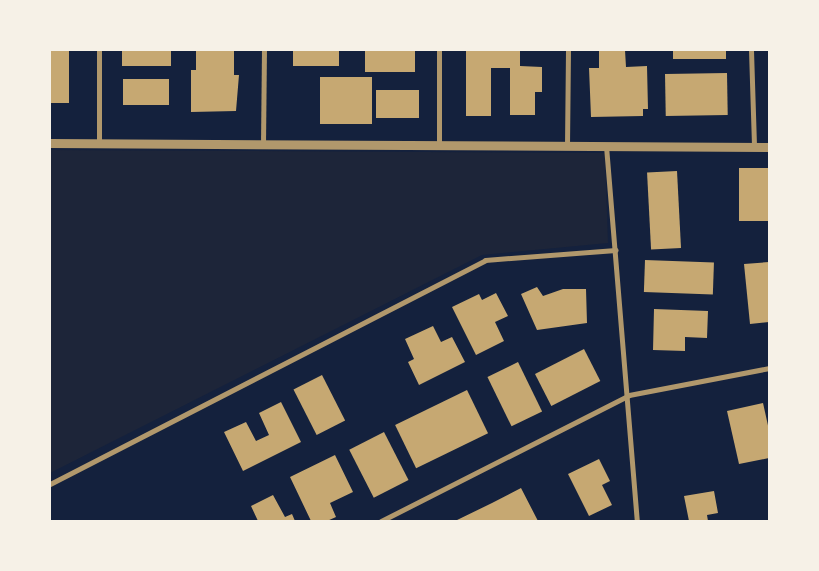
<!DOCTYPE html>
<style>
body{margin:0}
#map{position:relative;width:819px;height:571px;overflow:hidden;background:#14213d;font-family:"Work Sans",sans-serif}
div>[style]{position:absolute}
.green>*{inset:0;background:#1d2539}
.building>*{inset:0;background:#c6a872;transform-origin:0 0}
.minor>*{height:5px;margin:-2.5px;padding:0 2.5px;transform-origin:2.5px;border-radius:2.5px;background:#b1986c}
.tertiary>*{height:9px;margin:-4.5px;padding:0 4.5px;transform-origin:4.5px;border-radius:4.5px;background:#b1986c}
span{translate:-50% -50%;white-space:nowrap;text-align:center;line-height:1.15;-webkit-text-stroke:4px #f6f1e7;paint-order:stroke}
.frame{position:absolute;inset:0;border:51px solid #f6f1e7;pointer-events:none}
</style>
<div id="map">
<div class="green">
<i style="clip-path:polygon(50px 150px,605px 153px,608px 243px,482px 255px,50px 473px)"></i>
</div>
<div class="building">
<i style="left:50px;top:50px;width:19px;height:53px"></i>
<i style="left:122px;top:50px;width:49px;height:16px"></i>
<i style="clip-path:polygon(196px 50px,234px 50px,234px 75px,239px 75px,236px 111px,191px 112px,191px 70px,196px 70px)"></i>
<i style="left:293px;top:50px;width:46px;height:16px"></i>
<i style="left:365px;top:50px;width:50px;height:22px"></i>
<i style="clip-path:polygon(466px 50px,520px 50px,520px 66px,542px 67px,542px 92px,535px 92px,535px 115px,510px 115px,510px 68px,491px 68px,491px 116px,466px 116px)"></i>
<i style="clip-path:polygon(599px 50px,625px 50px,626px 67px,647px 66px,648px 109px,643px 109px,643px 116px,591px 117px,589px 68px,599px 68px)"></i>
<i style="left:673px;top:50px;width:53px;height:9px"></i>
<i style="left:727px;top:73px;width:42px;height:62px;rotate:89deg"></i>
<i style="left:320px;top:77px;width:52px;height:47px"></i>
<i style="left:169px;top:79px;width:26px;height:46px;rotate:90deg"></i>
<i style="left:376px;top:90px;width:43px;height:28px"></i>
<i style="left:769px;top:168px;width:53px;height:30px;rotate:90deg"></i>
<i style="left:677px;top:171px;width:77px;height:30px;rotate:87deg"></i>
<i style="left:645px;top:260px;width:69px;height:32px;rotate:2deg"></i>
<i style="clip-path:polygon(769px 262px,769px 322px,750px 324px,744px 264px)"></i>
<i style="clip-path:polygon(537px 287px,543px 296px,563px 289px,586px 289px,587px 323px,537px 330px,521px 294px)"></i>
<i style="clip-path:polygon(496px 293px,508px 316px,495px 322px,504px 341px,476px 355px,452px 307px,479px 294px,482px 300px)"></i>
<i style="clip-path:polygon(654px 309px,708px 311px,707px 338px,685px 337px,685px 351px,653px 350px)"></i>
<i style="clip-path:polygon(433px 326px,441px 342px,452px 337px,465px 362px,419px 385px,408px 362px,414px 359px,405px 339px)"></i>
<i style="left:584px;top:349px;width:36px;height:55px;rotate:63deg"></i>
<i style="left:518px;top:362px;width:55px;height:34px;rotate:64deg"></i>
<i style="left:322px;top:375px;width:51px;height:32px;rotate:63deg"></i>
<i style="left:467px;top:390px;width:48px;height:80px;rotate:64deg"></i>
<i style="clip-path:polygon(281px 402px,301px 442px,243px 471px,224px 432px,246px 422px,256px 441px,269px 435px,259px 413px)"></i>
<i style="clip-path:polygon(763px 403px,769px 430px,769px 458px,739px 464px,727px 411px)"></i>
<i style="left:384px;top:432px;width:54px;height:39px;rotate:63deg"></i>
<i style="clip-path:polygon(335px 455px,353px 492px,330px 503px,336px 517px,327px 521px,311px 521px,290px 477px)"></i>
<i style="clip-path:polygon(599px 459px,610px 481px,602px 485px,612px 505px,589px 516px,568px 474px)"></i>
<i style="clip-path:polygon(521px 488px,538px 521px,455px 521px,492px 503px)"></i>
<i style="clip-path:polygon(714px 491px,718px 513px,707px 515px,708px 521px,689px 521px,684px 496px)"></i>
<i style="clip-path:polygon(273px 495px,285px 517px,292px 514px,295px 521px,258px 521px,251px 506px)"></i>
</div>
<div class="minor">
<i style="left:99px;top:50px;width:93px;rotate:90deg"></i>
<i style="left:751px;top:50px;width:97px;rotate:88.2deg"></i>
<i style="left:263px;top:144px;width:94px;rotate:-89.4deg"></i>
<i style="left:439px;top:145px;width:95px;rotate:-90deg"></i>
<i style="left:567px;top:146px;width:96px;rotate:-89.4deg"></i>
<i style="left:606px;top:146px;width:376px;rotate:85.3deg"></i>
<i style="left:50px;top:484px;width:489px;rotate:-27.2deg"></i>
<i style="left:485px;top:260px;width:131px;rotate:-4.4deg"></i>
<i style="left:381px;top:521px;width:278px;rotate:-26.9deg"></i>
<i style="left:629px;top:395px;width:143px;rotate:-10.9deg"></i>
</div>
<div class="tertiary">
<i style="left:50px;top:143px;width:719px;rotate:0.32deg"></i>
</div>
<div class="frame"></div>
</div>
